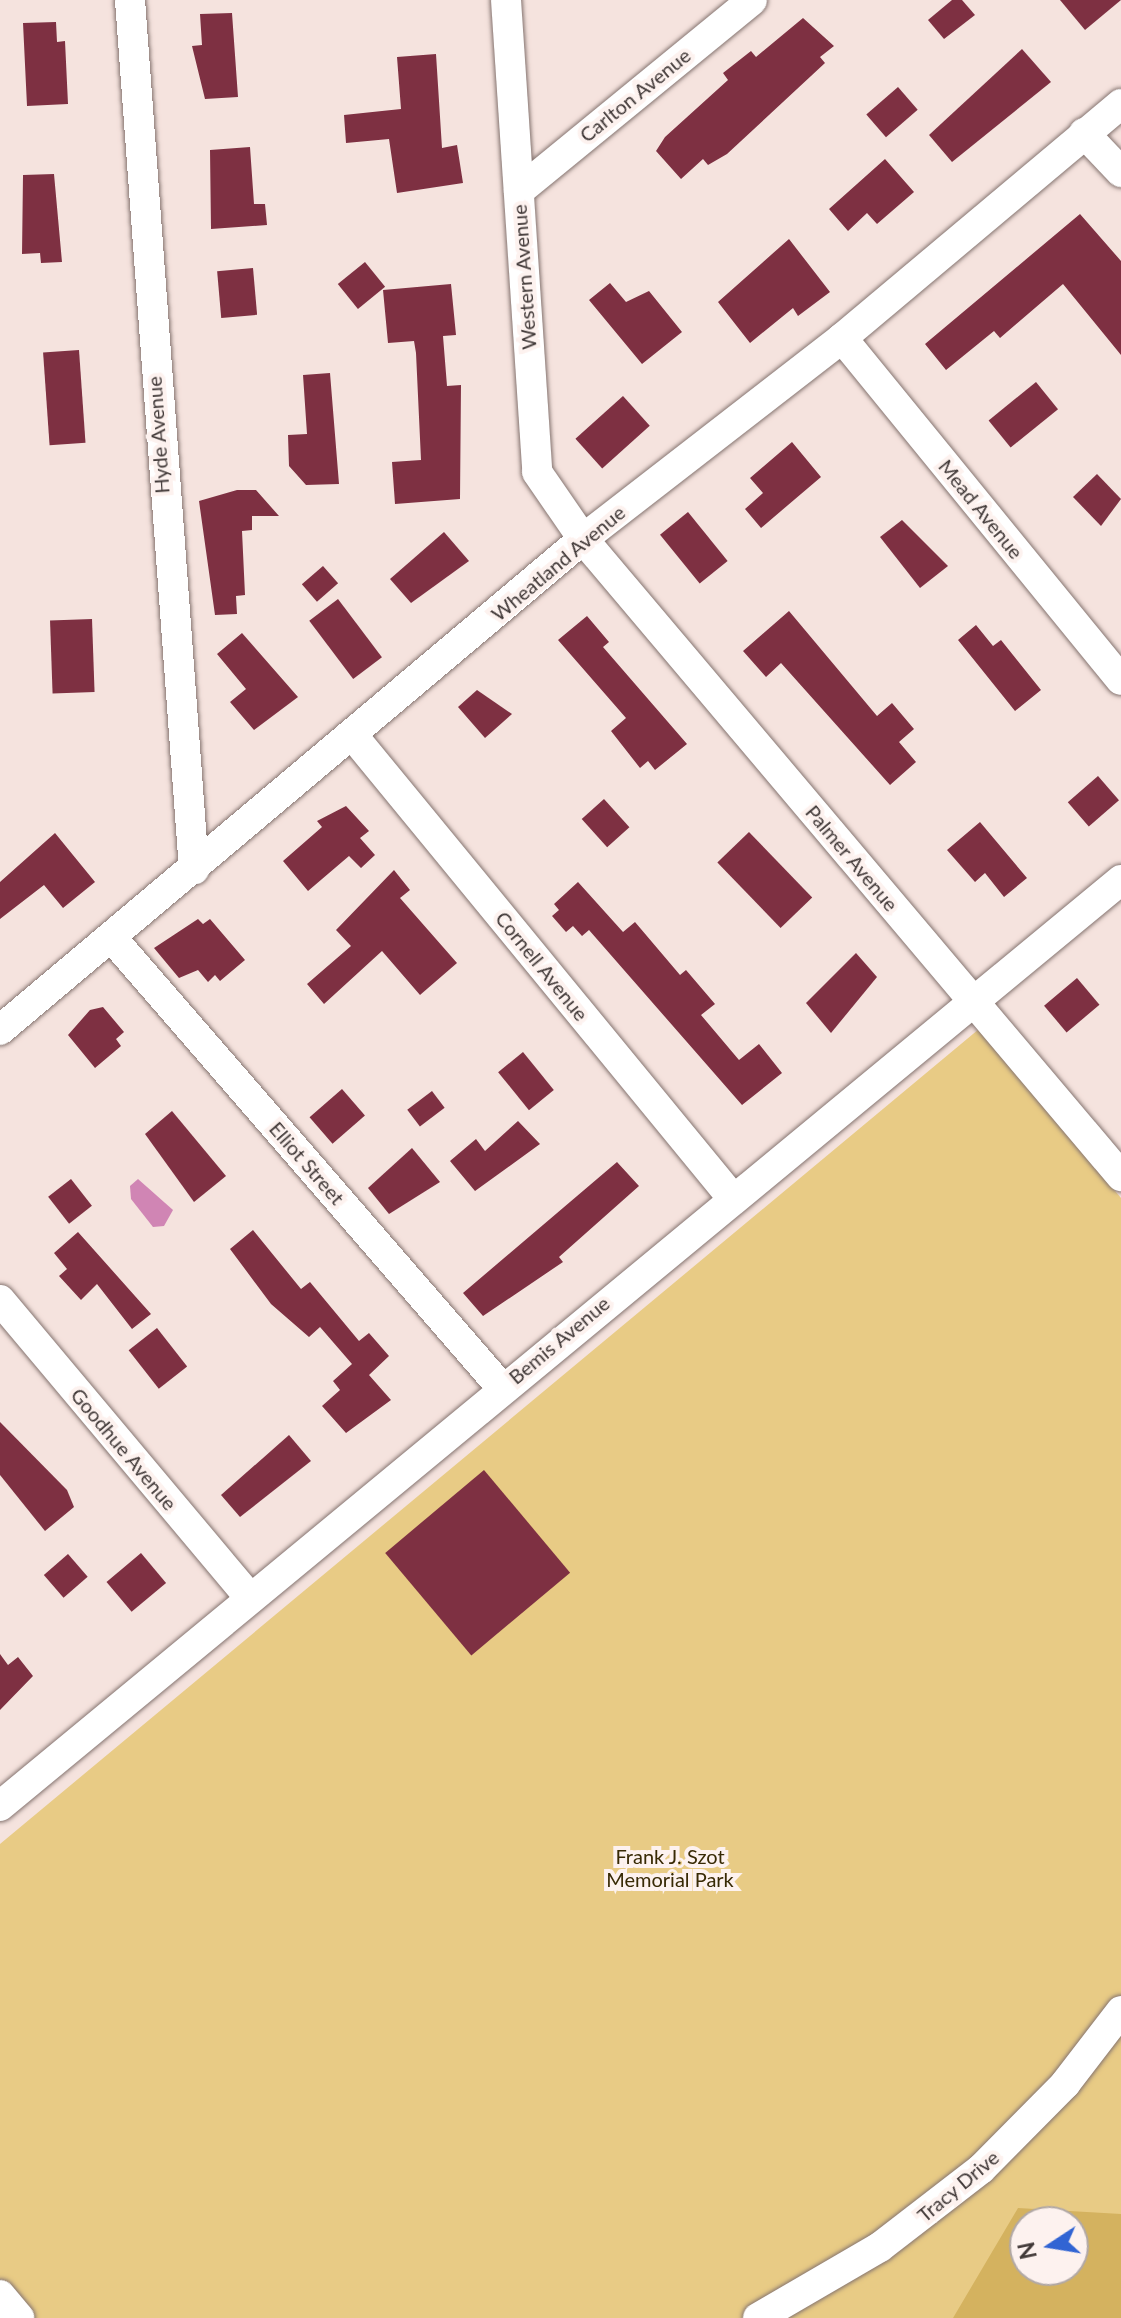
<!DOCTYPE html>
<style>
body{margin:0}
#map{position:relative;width:1121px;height:2318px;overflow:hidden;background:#f5e3de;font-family:Lato,sans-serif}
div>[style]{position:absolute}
.green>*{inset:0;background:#e8cb85}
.forest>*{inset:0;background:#d4b25f}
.water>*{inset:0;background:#d085b4}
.building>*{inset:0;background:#7e3042;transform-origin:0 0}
.roads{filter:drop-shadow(0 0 2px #857470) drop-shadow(0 0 2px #857470)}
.minor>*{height:30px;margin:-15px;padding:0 15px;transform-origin:15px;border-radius:15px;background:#fff}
span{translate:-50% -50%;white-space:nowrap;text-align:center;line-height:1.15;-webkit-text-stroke:8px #fdf2ef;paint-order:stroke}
.street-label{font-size:20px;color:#403837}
.park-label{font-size:20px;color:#382a05}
.north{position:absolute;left:1009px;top:2206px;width:80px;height:80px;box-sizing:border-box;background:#fdf2ef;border:2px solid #b1a8a5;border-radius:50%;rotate:258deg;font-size:22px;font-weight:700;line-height:32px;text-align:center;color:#403837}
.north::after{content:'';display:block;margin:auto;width:28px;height:36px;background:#3164d3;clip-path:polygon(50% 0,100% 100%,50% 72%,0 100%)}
</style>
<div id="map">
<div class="green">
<i style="clip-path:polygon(evenodd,979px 1029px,1121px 1198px,1121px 2318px,0 2318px,0 1844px,979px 1029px,1025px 2222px,1073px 2222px,1073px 2270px,1025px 2270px,1025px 2222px)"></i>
</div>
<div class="forest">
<i style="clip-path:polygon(evenodd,1018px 2208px,1121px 2214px,1121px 2318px,953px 2318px,1018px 2208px,1025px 2222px,1073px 2222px,1073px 2270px,1025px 2270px,1025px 2222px)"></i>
</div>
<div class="water">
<i style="clip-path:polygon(138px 1179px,173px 1210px,164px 1226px,153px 1227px,131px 1199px,130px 1186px)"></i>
</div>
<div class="building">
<i style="clip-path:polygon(952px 0,962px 0,975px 15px,944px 39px,928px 20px)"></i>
<i style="clip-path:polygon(1060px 0,1121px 0,1085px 30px)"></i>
<i style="clip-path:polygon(232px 13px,238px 97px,205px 99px,192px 46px,202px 45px,200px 14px)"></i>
<i style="clip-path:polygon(803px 18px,834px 46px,820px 57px,825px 63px,727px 154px,708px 165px,703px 159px,681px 179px,656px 151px,665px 137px,728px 80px,723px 73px,751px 51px,756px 57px)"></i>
<i style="clip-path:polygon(56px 22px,57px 42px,65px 41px,68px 104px,27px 106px,23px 23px)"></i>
<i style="clip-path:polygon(1022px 49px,1051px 82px,952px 162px,929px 135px)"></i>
<i style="clip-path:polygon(436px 54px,442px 148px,457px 145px,463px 183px,397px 193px,389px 139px,346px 143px,344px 115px,401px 109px,397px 57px)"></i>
<i style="left:898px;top:87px;width:30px;height:42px;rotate:49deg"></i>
<i style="clip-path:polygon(250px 147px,254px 204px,265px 204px,267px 225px,211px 229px,210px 150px)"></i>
<i style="clip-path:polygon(885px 159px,914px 192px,877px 224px,867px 213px,848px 231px,829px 209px)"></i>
<i style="clip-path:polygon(54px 174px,62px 262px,41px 263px,40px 253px,22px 254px,23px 175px)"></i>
<i style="clip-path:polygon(1080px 214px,1121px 261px,1121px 355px,1063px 284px,1000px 338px,994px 331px,946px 370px,925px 344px)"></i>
<i style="clip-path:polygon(789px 239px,830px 292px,798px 316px,793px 308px,750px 343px,718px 302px)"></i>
<i style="left:365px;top:262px;width:32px;height:35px;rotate:51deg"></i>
<i style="left:253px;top:268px;width:47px;height:36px;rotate:85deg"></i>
<i style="clip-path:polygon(610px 283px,626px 302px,649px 291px,682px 332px,642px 364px,589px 300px)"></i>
<i style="clip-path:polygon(451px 284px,456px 335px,443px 336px,447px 386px,461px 385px,460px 499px,395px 504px,392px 462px,421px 460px,416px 353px,414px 341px,388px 343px,383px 290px)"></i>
<i style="left:79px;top:350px;width:93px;height:36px;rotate:86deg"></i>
<i style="clip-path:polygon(330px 373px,339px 484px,306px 485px,289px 466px,288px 435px,307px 434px,303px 375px)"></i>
<i style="left:1036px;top:382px;width:35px;height:61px;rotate:51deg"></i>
<i style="left:623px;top:396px;width:40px;height:64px;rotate:48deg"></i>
<i style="clip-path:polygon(792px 442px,821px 477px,761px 528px,745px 509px,763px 493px,750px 478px)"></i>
<i style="clip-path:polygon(1097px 474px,1121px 499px,1101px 526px,1073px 497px)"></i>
<i style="clip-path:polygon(237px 490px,256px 490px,279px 516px,252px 516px,252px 530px,242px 531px,245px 595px,236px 596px,237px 614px,215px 615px,199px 501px)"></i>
<i style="left:688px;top:512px;width:63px;height:36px;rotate:51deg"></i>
<i style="clip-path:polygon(902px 520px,948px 566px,920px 588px,880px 537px)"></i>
<i style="clip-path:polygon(444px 532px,469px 561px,411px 603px,390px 579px)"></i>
<i style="left:323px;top:566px;width:23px;height:28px;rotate:49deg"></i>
<i style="left:338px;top:599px;width:73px;height:36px;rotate:53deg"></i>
<i style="clip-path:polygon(789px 611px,877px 716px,892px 703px,914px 729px,899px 742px,916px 762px,890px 785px,781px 663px,766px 677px,743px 651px)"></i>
<i style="clip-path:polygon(587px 616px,609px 642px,603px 647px,687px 744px,655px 770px,648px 761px,640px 768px,611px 731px,626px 718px,558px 640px)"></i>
<i style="left:92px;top:619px;width:73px;height:42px;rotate:88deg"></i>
<i style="clip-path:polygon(976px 625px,993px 646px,1001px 640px,1041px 690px,1015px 711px,958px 640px)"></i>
<i style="clip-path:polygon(242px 633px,298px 697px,254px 730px,230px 702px,246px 689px,217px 654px)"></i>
<i style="clip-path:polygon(477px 690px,512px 714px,485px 738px,458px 707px)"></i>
<i style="left:1098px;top:776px;width:32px;height:40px;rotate:49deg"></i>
<i style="left:604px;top:799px;width:38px;height:30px;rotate:48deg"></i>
<i style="clip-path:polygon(346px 806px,369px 831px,360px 838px,375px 855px,361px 868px,349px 856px,308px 891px,283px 861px,322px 827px,317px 821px)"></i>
<i style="clip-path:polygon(980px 822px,1027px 878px,1004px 897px,985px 873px,975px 882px,947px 850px)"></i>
<i style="left:749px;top:832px;width:91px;height:44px;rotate:46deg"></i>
<i style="clip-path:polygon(55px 833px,95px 882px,63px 908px,44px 885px,0 919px,0 882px)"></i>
<i style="clip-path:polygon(394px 870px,410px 890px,400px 898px,457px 963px,420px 995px,382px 951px,324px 1004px,307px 984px,351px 946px,336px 930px)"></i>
<i style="clip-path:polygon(578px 882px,623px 932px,635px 922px,680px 975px,686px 970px,715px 1004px,701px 1015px,739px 1060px,759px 1044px,782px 1073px,742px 1105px,589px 930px,582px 936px,573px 926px,566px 932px,552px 916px,559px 910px,554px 904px)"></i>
<i style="clip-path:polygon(198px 919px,203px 924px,210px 919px,245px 960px,220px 981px,215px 975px,208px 982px,198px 970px,179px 978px,154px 948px)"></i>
<i style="clip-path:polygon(856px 953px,877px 977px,831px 1033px,806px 1003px)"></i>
<i style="left:1077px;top:978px;width:35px;height:43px;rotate:50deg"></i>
<i style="clip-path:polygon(103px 1007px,124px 1032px,116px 1039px,121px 1046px,95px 1068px,68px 1035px,90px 1010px)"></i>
<i style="left:523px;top:1052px;width:49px;height:32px;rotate:51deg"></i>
<i style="left:342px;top:1089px;width:35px;height:43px;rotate:49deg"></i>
<i style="left:432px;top:1091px;width:21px;height:31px;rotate:53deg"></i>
<i style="clip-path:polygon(172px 1111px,226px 1176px,194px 1202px,145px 1134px)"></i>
<i style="clip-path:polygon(518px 1121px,540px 1144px,475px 1191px,450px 1161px,476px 1139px,485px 1151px)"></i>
<i style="clip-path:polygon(412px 1148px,440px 1182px,389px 1214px,368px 1188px)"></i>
<i style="clip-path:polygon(617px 1162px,639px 1186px,559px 1257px,563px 1262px,483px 1316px,463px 1293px)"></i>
<i style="left:71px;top:1179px;width:34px;height:29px;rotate:52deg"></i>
<i style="clip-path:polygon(253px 1230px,301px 1289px,310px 1282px,359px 1341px,369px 1333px,389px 1356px,369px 1375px,391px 1400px,346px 1433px,322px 1406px,340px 1390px,333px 1381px,352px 1364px,320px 1327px,309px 1337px,271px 1304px,230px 1249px)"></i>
<i style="clip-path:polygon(78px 1232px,151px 1314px,132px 1329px,97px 1284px,81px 1300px,59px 1276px,67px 1269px,54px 1253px)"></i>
<i style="left:157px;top:1328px;width:49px;height:36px;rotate:52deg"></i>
<i style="clip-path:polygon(0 1422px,67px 1490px,74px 1507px,45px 1531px,0 1475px)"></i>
<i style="clip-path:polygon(289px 1435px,311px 1461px,240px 1517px,221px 1495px)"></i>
<i style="left:484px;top:1470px;width:134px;height:129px;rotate:50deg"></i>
<i style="left:141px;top:1553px;width:39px;height:45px;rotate:50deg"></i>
<i style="left:68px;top:1554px;width:30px;height:32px;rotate:49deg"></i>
<i style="clip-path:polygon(0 1654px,8px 1665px,18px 1657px,33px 1676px,0 1710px)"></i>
</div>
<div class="roads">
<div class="minor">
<i style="left:130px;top:0;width:872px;rotate:85.79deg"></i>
<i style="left:506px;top:0;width:473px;rotate:86.2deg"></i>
<i style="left:537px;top:472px;width:81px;rotate:55.5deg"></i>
<i style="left:583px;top:539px;width:834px;rotate:49.82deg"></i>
<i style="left:1084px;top:133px;width:54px;rotate:46.5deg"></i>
<i style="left:519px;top:191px;width:301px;rotate:-39.3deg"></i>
<i style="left:842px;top:338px;width:441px;rotate:50.8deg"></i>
<i style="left:354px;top:737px;width:593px;rotate:50.62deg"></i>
<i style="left:112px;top:938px;width:595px;rotate:49.09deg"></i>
<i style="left:0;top:1030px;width:762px;rotate:-40.1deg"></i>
<i style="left:583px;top:539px;width:328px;rotate:-37.8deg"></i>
<i style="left:842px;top:338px;width:364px;rotate:-40deg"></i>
<i style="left:0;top:1300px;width:389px;rotate:50deg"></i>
<i style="left:0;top:1806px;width:1454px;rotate:-39.56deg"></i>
<i style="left:0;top:2295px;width:30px;rotate:50deg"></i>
<i style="left:758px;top:2318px;width:141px;rotate:-30.2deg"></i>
<i style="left:880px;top:2247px;width:128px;rotate:-37.7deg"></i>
<i style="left:981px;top:2169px;width:120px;rotate:-45.3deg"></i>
<i style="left:1065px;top:2084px;width:92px;rotate:-52.5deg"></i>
</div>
</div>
<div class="street-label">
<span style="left:635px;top:95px;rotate:-39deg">Carlton Avenue</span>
<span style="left:524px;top:277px;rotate:-94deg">Western Avenue</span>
<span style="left:158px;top:435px;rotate:-94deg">Hyde Avenue</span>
<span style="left:981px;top:509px;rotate:51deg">Mead Avenue</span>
<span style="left:558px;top:563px;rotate:-40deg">Wheatland Avenue</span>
<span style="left:852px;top:858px;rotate:50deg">Palmer Avenue</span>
<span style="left:542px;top:966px;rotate:51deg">Cornell Avenue</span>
<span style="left:307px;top:1163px;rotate:49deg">Elliot Street</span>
<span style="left:559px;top:1340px;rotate:-40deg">Bemis Avenue</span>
<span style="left:124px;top:1449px;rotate:50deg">Goodhue Avenue</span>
<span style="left:958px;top:2186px;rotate:-40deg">Tracy Drive</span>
</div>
<div class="park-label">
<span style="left:670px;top:1868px">Frank J. Szot<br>Memorial Park</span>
</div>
<div class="north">N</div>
</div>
